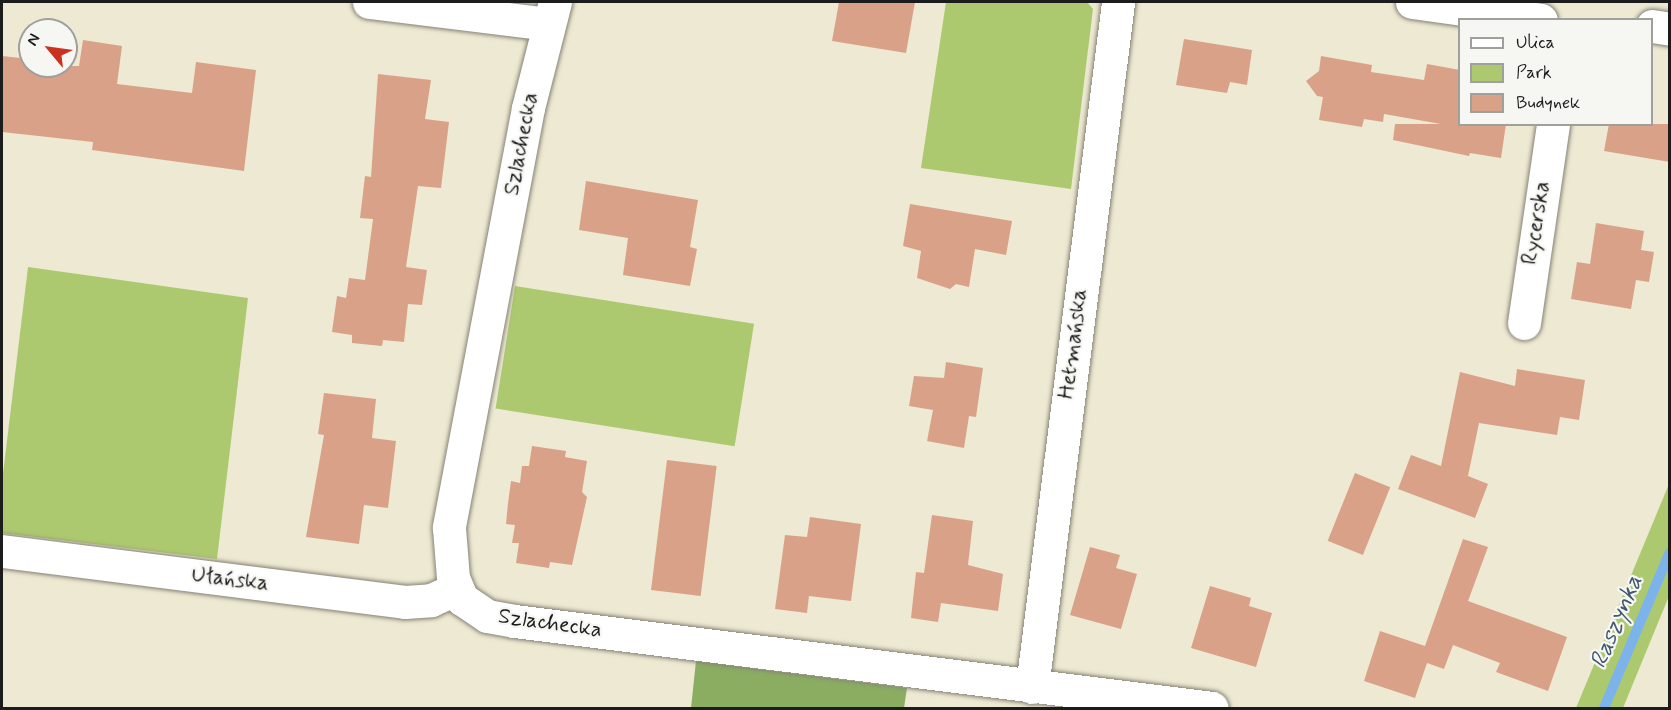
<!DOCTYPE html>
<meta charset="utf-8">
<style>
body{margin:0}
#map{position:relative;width:1671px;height:710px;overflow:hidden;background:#eee9d2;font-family:Mynerve,sans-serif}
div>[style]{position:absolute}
.green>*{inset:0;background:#adc96f;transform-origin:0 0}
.forest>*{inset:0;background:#8aad62}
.stream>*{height:10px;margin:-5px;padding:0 5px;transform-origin:5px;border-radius:5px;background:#7cb3eb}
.building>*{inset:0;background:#daa189;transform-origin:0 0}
.roads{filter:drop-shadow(0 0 2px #858277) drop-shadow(0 0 2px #858277)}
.minor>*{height:33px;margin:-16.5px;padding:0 16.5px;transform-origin:16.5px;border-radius:16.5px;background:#fff}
span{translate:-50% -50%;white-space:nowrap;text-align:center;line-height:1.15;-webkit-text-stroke:4.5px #f6f6f2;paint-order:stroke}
.street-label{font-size:22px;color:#1c1c1c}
.water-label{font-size:24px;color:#42586f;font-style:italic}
.frame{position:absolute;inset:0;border:3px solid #1c1c1c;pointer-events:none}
.legend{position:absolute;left:1458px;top:18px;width:195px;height:108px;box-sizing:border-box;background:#f6f6f2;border:2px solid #9f9f9c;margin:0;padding:8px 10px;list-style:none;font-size:18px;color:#1c1c1c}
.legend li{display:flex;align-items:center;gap:12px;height:30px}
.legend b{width:30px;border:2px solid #9f9f9c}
.north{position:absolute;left:18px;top:18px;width:60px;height:60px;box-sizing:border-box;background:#f6f6f2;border:2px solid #9f9f9c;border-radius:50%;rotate:299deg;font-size:16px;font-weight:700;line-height:24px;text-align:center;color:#1c1c1c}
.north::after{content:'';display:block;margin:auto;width:21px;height:27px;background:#c8321e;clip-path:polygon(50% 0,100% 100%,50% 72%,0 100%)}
</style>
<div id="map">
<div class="green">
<i style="clip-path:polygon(946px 2px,1087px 2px,1093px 9px,1071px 189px,921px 168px)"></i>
<i style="clip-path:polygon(28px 267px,248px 298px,217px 559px,2px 533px,2px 482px)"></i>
<i style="left:515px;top:286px;width:242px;height:124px;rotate:9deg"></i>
<i style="clip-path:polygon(1669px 484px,1669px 596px,1623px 708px,1576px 708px)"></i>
</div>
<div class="forest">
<i style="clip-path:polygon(696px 661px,907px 688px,904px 708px,691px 708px)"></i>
</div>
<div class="stream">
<i style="left:1604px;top:708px;width:169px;rotate:-67.1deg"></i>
</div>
<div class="building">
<i style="clip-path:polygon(839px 2px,915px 2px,906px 53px,832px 41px)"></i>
<i style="clip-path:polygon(1184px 39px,1252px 50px,1247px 85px,1230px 82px,1227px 93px,1176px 85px)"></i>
<i style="clip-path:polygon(83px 40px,122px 46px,117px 84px,192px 93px,196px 62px,256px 70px,244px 171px,92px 150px,93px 142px,2px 132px,2px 56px,30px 59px,30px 66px,79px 66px)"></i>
<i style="clip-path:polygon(1321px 56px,1372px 65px,1371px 72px,1424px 80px,1427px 64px,1460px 70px,1460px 124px,1506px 124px,1501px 158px,1470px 153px,1469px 156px,1393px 140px,1395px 124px,1441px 124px,1384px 114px,1383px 122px,1364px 119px,1362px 127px,1319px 120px,1323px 97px,1317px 96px,1306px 81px,1319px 71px)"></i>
<i style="clip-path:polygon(378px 74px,431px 80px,425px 119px,449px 122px,441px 188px,418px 186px,406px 267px,427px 270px,422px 305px,408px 304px,404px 342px,383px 340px,382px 346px,352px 343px,352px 335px,332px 332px,337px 296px,346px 298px,349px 278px,365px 280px,373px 219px,360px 218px,365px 176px,371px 177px)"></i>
<i style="clip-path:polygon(1609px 124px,1670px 124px,1670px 162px,1604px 151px)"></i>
<i style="clip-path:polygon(586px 181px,698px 200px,690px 247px,697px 249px,690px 286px,623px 275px,628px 238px,579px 230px)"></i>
<i style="clip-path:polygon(910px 204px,1012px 221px,1006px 255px,975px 249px,969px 287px,956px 284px,950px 289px,917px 278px,921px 251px,903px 246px)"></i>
<i style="clip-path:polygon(1596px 223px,1644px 231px,1641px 250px,1654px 252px,1649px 282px,1636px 280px,1631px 309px,1571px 299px,1577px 262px,1590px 264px)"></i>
<i style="clip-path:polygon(946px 362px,983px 368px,976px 417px,969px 416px,964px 448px,927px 441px,933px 410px,909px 406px,914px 376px,944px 378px)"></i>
<i style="clip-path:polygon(1517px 369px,1585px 380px,1579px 420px,1560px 417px,1557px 435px,1479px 423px,1468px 476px,1488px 484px,1475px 518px,1398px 489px,1411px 455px,1441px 466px,1460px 372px,1515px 386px)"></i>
<i style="clip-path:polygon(324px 393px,376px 399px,372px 438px,396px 441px,388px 508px,364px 505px,359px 544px,306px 537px,324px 435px,318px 434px)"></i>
<i style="clip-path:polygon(532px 446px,566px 451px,565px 457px,587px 461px,582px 492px,587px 497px,572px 565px,550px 562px,549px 568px,516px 563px,519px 543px,512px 543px,515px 525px,506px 524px,508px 503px,511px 481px,520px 483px,522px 466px,529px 466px)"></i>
<i style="left:667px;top:460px;width:50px;height:131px;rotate:7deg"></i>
<i style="left:1355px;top:473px;width:38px;height:73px;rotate:22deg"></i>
<i style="clip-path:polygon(932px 515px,973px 521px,968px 565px,1003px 574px,998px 611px,941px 603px,938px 622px,911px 618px,916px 572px,924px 573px)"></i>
<i style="clip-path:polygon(810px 517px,861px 524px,851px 601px,809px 596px,807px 613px,775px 609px,785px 535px,807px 537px)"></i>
<i style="clip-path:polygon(1463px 539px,1488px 547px,1468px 601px,1567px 637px,1548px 691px,1496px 672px,1500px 663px,1453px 645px,1444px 669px,1427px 663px,1415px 698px,1364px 681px,1380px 631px,1425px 646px)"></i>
<i style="clip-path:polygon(1090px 547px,1120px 555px,1116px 568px,1137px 574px,1121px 629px,1070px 615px)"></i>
<i style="clip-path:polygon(1210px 586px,1251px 598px,1249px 606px,1272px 613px,1256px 667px,1191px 648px)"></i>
</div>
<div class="roads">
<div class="minor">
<i style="left:369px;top:2px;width:180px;rotate:7deg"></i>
<i style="left:555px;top:2px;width:109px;rotate:104.3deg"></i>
<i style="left:528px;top:108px;width:427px;rotate:100.7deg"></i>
<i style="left:449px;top:528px;width:50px;rotate:85.4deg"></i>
<i style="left:453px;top:578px;width:23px;rotate:67deg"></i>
<i style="left:462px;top:599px;width:30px;rotate:34deg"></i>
<i style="left:487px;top:616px;width:27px;rotate:10deg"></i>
<i style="left:514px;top:621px;width:703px;rotate:7.1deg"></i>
<i style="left:1412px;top:2px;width:130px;rotate:7.9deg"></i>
<i style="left:1652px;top:26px;width:18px;rotate:9deg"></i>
<i style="left:1524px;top:323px;width:201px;rotate:-81.7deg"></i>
<i style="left:2px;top:551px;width:406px;rotate:7.2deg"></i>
<i style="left:405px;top:602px;width:26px;rotate:-4deg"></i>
<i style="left:431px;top:600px;width:27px;rotate:-24deg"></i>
<i style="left:1032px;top:687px;width:690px;rotate:-82.84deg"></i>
</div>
</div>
<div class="street-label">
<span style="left:522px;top:144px;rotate:-79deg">Szlachecka</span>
<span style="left:1537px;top:223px;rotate:-81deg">Rycerska</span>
<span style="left:1074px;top:344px;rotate:-83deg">Hetmańska</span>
<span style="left:230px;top:580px;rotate:7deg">Ułańska</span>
<span style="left:550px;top:624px;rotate:8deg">Szlachecka</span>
</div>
<div class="water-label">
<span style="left:1617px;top:622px;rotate:-67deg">Raszynka</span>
</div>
<div class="frame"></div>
<ul class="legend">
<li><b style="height:8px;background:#fff"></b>Ulica</li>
<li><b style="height:16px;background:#adc96f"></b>Park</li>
<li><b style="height:16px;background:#daa189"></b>Budynek</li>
</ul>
<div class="north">N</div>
</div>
